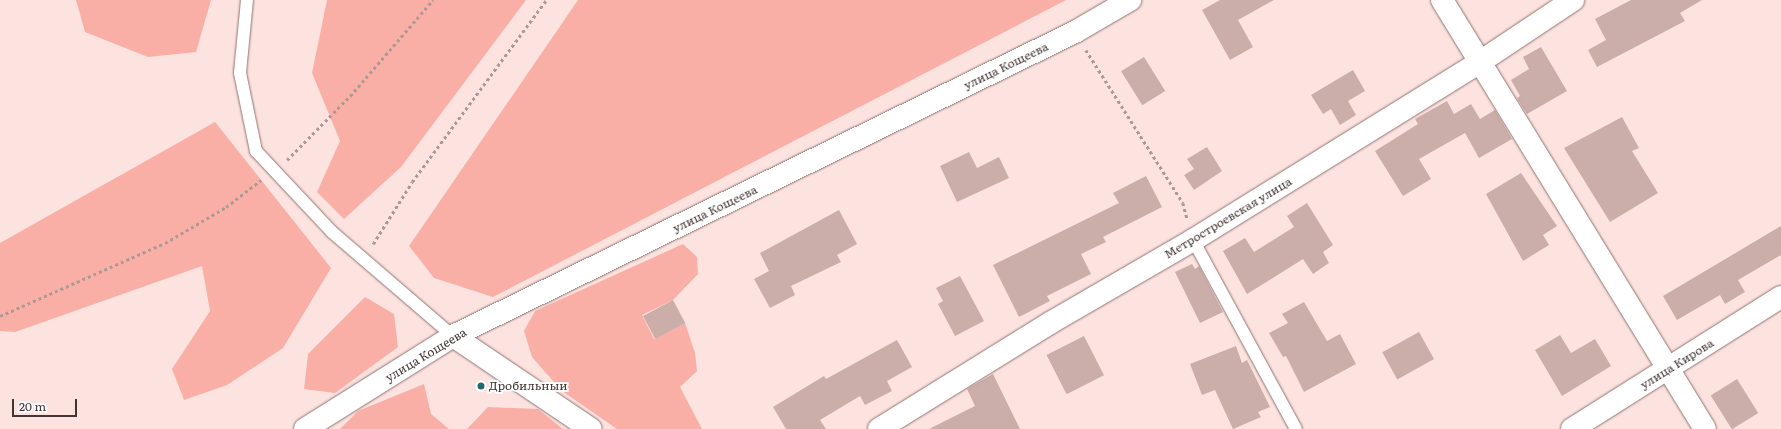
<!DOCTYPE html>
<meta charset="utf-8">
<style>
body{margin:0}
#map{position:relative;width:1781px;height:429px;overflow:hidden;background:#fde3e0;font-family:Literata,serif}
div>[style]{position:absolute}
.green>*{inset:0;background:#f9afa6}
.building>*{inset:0;background:#cbada9;transform-origin:0 0}
.path>*{height:2.5px;margin-top:-1.25px;transform-origin:0;background:repeating-linear-gradient(90deg,#ac9896 0 3px,transparent 0 6px)}
.roads{filter:drop-shadow(0 0 1px #907471) drop-shadow(0 0 1px #907471)}
.lane>*{height:12px;margin:-6px;padding:0 6px;transform-origin:6px;border-radius:6px;background:#fff}
.street>*{height:22px;margin:-11px;padding:0 11px;transform-origin:11px;border-radius:11px;background:#fff}
.dots>*{width:11px;height:11px;translate:-50% -50%;box-sizing:border-box;border:2px solid #fff;border-radius:50%}
span{translate:-50% -50%;white-space:nowrap;text-align:center;line-height:1.15;-webkit-text-stroke:3.5px #fff;paint-order:stroke}
.street-label{font-size:12px;color:#423534}
.poi-label{font-size:12px;color:#423534}
.left{translate:0 -50%;text-align:left}
.scale{position:absolute;left:12px;top:399px;width:65px;height:18px;box-sizing:border-box;border:2px solid #423534;border-top:0;padding-left:5px;font-size:12px;line-height:14px;white-space:nowrap;color:#423534;-webkit-text-stroke:3px #fff;paint-order:stroke}
</style>
<div id="map">
<div class="green">
<i style="clip-path:polygon(76px 0,211px 0,196px 52px,148px 57px,85px 32px)"></i>
<i style="clip-path:polygon(327px 0,526px 0,401px 167px,344px 219px,317px 192px,340px 141px,312px 73px)"></i>
<i style="clip-path:polygon(578px 0,1066px 0,493px 297px,434px 278px,409px 246px)"></i>
<i style="clip-path:polygon(215px 122px,331px 268px,283px 348px,227px 385px,184px 400px,172px 369px,210px 311px,202px 266px,15px 332px,0 331px,0 243px)"></i>
<i style="clip-path:polygon(683px 244px,697px 257px,698px 274px,673px 300px,642px 315px,654px 339px,685px 323px,695px 353px,697px 371px,680px 387px,702px 429px,617px 429px,562px 391px,532px 357px,524px 331px,535px 311px)"></i>
<i style="clip-path:polygon(365px 297px,394px 314px,398px 347px,335px 393px,304px 389px,308px 354px)"></i>
<i style="clip-path:polygon(424px 384px,431px 414px,449px 429px,340px 429px,358px 411px)"></i>
<i style="clip-path:polygon(488px 407px,538px 409px,563px 429px,467px 429px)"></i>
</div>
<div class="building">
<i style="clip-path:polygon(1220px 0,1274px 0,1238px 20px,1253px 47px,1230px 60px,1202px 10px)"></i>
<i style="clip-path:polygon(1631px 0,1702px 0,1680px 13px,1685px 21px,1597px 67px,1588px 50px,1606px 40px,1595px 19px)"></i>
<i style="clip-path:polygon(1541px 47px,1567px 91px,1527px 114px,1517px 98px,1520px 96px,1511px 80px,1529px 69px,1523px 57px)"></i>
<i style="left:1144px;top:57px;width:40px;height:27px;rotate:58deg"></i>
<i style="clip-path:polygon(1353px 70px,1365px 91px,1348px 101px,1356px 115px,1340px 125px,1331px 109px,1323px 114px,1311px 95px)"></i>
<i style="clip-path:polygon(1447px 101px,1454px 114px,1471px 104px,1480px 119px,1495px 110px,1512px 139px,1479px 158px,1465px 133px,1419px 159px,1431px 179px,1403px 196px,1375px 151px,1418px 124px,1415px 119px)"></i>
<i style="clip-path:polygon(1622px 117px,1639px 148px,1632px 151px,1658px 193px,1610px 222px,1564px 148px)"></i>
<i style="clip-path:polygon(1207px 147px,1222px 171px,1194px 190px,1184px 175px,1194px 169px,1187px 159px)"></i>
<i style="clip-path:polygon(969px 152px,977px 168px,999px 157px,1009px 178px,957px 202px,940px 166px)"></i>
<i style="clip-path:polygon(1521px 173px,1557px 226px,1543px 235px,1549px 245px,1523px 261px,1486px 194px)"></i>
<i style="clip-path:polygon(1146px 176px,1162px 207px,1103px 237px,1106px 242px,1081px 254px,1091px 274px,1047px 296px,1050px 301px,1019px 317px,993px 265px,1119px 203px,1113px 193px)"></i>
<i style="clip-path:polygon(1307px 203px,1333px 245px,1323px 252px,1329px 263px,1313px 274px,1303px 259px,1247px 294px,1223px 251px,1245px 238px,1254px 252px,1294px 227px,1287px 216px)"></i>
<i style="clip-path:polygon(839px 210px,857px 244px,837px 255px,841px 262px,791px 286px,795px 295px,770px 308px,754px 279px,769px 271px,760px 253px)"></i>
<i style="clip-path:polygon(1781px 226px,1781px 255px,1738px 280px,1745px 292px,1725px 304px,1720px 295px,1677px 320px,1663px 296px)"></i>
<i style="clip-path:polygon(1192px 264px,1195px 269px,1199px 266px,1223px 312px,1200px 323px,1175px 272px)"></i>
<i style="clip-path:polygon(960px 276px,984px 321px,955px 336px,938px 304px,943px 301px,936px 288px)"></i>
<i style="left:673px;top:300px;width:26px;height:34px;rotate:62deg"></i>
<i style="clip-path:polygon(1304px 302px,1327px 341px,1340px 334px,1356px 364px,1304px 392px,1286px 356px,1283px 357px,1269px 333px,1288px 323px,1282px 314px)"></i>
<i style="left:1419px;top:332px;width:31px;height:42px;rotate:61deg"></i>
<i style="clip-path:polygon(1560px 335px,1571px 353px,1595px 339px,1611px 366px,1562px 396px,1535px 350px)"></i>
<i style="left:1084px;top:336px;width:44px;height:42px;rotate:63deg"></i>
<i style="clip-path:polygon(897px 340px,912px 367px,887px 381px,892px 391px,865px 405px,860px 396px,820px 420px,826px 429px,786px 429px,773px 407px,824px 376px,826px 379px)"></i>
<i style="clip-path:polygon(1236px 346px,1242px 363px,1247px 360px,1270px 407px,1258px 412px,1261px 417px,1233px 429px,1215px 390px,1202px 395px,1190px 364px)"></i>
<i style="clip-path:polygon(993px 374px,1020px 429px,929px 429px,975px 406px,967px 389px)"></i>
<i style="left:1737px;top:379px;width:40px;height:31px;rotate:58deg"></i>
</div>
<div class="path">
<i style="left:1086px;top:50px;width:181px;rotate:57.6deg"></i>
<i style="left:1183px;top:203px;width:16px;rotate:75deg"></i>
<i style="left:287px;top:160px;width:90px;rotate:-45.5deg"></i>
<i style="left:350px;top:96px;width:127px;rotate:-49.2deg"></i>
<i style="left:373px;top:244px;width:73px;rotate:-57.8deg"></i>
<i style="left:412px;top:182px;width:226px;rotate:-53.6deg"></i>
<i style="left:0;top:316px;width:180px;rotate:-23.9deg"></i>
<i style="left:165px;top:243px;width:71px;rotate:-30.5deg"></i>
<i style="left:226px;top:207px;width:44px;rotate:-37.6deg"></i>
</div>
<div class="roads">
<div class="lane">
<i style="left:247px;top:0;width:73px;rotate:95.5deg"></i>
<i style="left:240px;top:73px;width:80px;rotate:78.4deg"></i>
<i style="left:256px;top:151px;width:111px;rotate:46.8deg"></i>
<i style="left:332px;top:232px;width:160px;rotate:40.7deg"></i>
<i style="left:1193px;top:240px;width:215px;rotate:61.4deg"></i>
</div>
<div class="street">
<i style="left:1442px;top:0;width:503px;rotate:58.49deg"></i>
<i style="left:453px;top:336px;width:166px;rotate:34deg"></i>
<i style="left:305px;top:429px;width:175px;rotate:-32.1deg"></i>
<i style="left:453px;top:336px;width:692px;rotate:-26.05deg"></i>
<i style="left:1075px;top:32px;width:64px;rotate:-30.2deg"></i>
<i style="left:879px;top:429px;width:201px;rotate:-31.8deg"></i>
<i style="left:1050px;top:323px;width:165px;rotate:-30.1deg"></i>
<i style="left:1193px;top:240px;width:338px;rotate:-31.8deg"></i>
<i style="left:1480px;top:62px;width:112px;rotate:-33.7deg"></i>
<i style="left:1572px;top:429px;width:247px;rotate:-32.3deg"></i>
</div>
</div>
<div class="dots">
<i style="left:481px;top:386px;background:#206c6d"></i>
</div>
<div class="street-label">
<span style="left:1006px;top:66px;rotate:-26deg">улица Кощеева</span>
<span style="left:715px;top:209px;rotate:-26deg">улица Кощеева</span>
<span style="left:1228px;top:218px;rotate:-31deg">Метростроевская улица</span>
<span style="left:426px;top:355px;rotate:-31deg">улица Кощеева</span>
<span style="left:1677px;top:364px;rotate:-32deg">улица Кирова</span>
</div>
<div class="poi-label">
<span class="left" style="left:489px;top:386px">Дробильныи</span>
</div>
<div class="scale">20 m</div>
</div>
